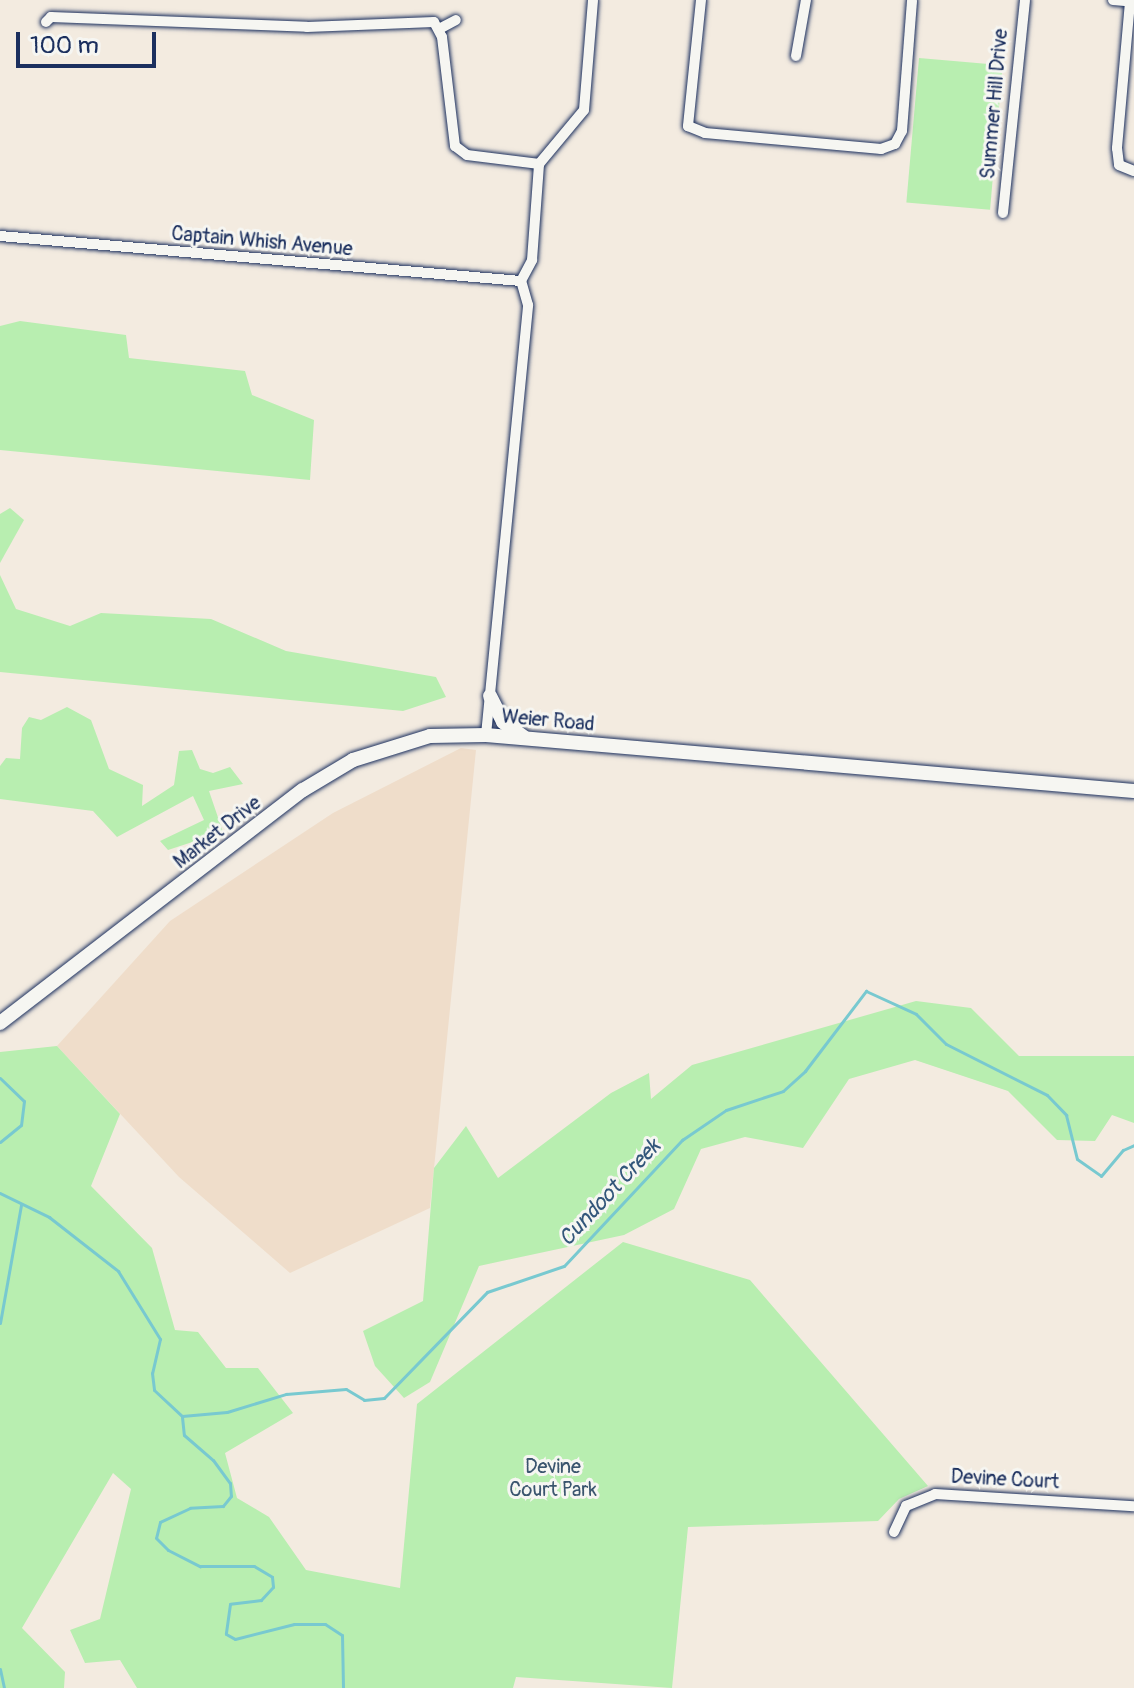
<!DOCTYPE html>
<style>
body{margin:0}
#map{position:relative;width:1134px;height:1688px;overflow:hidden;background:#f3ebe0;font-family:Pangolin,sans-serif}
div>[style]{position:absolute}
.built>*{inset:0;background:#efddca}
.green>*{inset:0;background:#b8eeb0;transform-origin:0 0}
.stream>*{height:3px;margin:-1.5px;padding:0 1.5px;transform-origin:1.5px;border-radius:1.5px;background:#78c9d0}
.roads{filter:drop-shadow(0 0 2px #1b2f5e) drop-shadow(0 0 2px #1b2f5e)}
.street>*{height:10px;margin:-5px;padding:0 5px;transform-origin:5px;border-radius:5px;background:#f6f6f2}
.secondary>*{height:14px;margin:-7px;padding:0 7px;transform-origin:7px;border-radius:7px;background:#f6f6f2}
span{translate:-50% -50%;white-space:nowrap;text-align:center;line-height:1.15;-webkit-text-stroke:6px #f6f6f2;paint-order:stroke}
.street-label{font-size:20px;color:#1b2f5e}
.park-label{font-size:20px;color:#3a556e}
.water-label{font-size:22px;color:#32567a;font-style:italic}
.scale{position:absolute;left:16px;top:32px;width:140px;height:36px;box-sizing:border-box;border:4px solid #1b2f5e;border-top:0;padding-left:10px;font-size:24px;line-height:28px;white-space:nowrap;color:#1b2f5e;-webkit-text-stroke:6px #f6f6f2;paint-order:stroke}
</style>
<div id="map">
<div class="built">
<i style="clip-path:polygon(461px 748px,476px 750px,430px 1208px,290px 1273px,179px 1177px,57px 1046px,170px 921px,333px 813px)"></i>
</div>
<div class="green">
<i style="left:919px;top:58px;width:84px;height:145px;rotate:5deg"></i>
<i style="clip-path:polygon(20px 321px,126px 335px,129px 358px,245px 371px,252px 395px,314px 420px,310px 480px,0 450px,0 326px)"></i>
<i style="clip-path:polygon(10px 508px,24px 520px,0 563px,0 514px)"></i>
<i style="clip-path:polygon(0 575px,16px 609px,70px 626px,101px 613px,211px 619px,286px 651px,436px 677px,446px 697px,403px 711px,0 672px)"></i>
<i style="clip-path:polygon(67px 707px,91px 720px,109px 769px,143px 785px,142px 806px,174px 785px,179px 751px,192px 750px,200px 769px,213px 773px,230px 767px,243px 784px,209px 791px,223px 832px,168px 850px,160px 841px,204px 820px,193px 796px,117px 837px,93px 811px,0 799px,0 766px,6px 758px,20px 759px,22px 728px,29px 717px,41px 720px)"></i>
<i style="clip-path:polygon(916px 1001px,971px 1008px,1019px 1056px,1134px 1056px,1134px 1123px,1112px 1115px,1095px 1141px,1057px 1140px,1008px 1091px,915px 1060px,849px 1079px,803px 1148px,745px 1137px,701px 1149px,674px 1209px,624px 1235px,479px 1266px,430px 1382px,404px 1398px,375px 1366px,363px 1331px,423px 1301px,434px 1168px,466px 1126px,498px 1178px,611px 1093px,649px 1073px,651px 1099px,692px 1065px)"></i>
<i style="clip-path:polygon(57px 1046px,120px 1114px,91px 1186px,152px 1248px,175px 1330px,198px 1332px,226px 1368px,258px 1368px,293px 1413px,225px 1453px,237px 1498px,269px 1517px,306px 1570px,400px 1588px,417px 1404px,623px 1242px,750px 1280px,928px 1486px,899px 1499px,878px 1521px,688px 1527px,672px 1688px,516px 1677px,513px 1688px,137px 1688px,120px 1660px,85px 1663px,70px 1630px,100px 1619px,131px 1489px,113px 1473px,22px 1628px,65px 1672px,64px 1688px,0 1688px,0 1052px)"></i>
</div>
<div class="stream">
<i style="left:0;top:1078px;width:33px;rotate:44deg"></i>
<i style="left:24px;top:1101px;width:24px;rotate:97deg"></i>
<i style="left:21px;top:1125px;width:27px;rotate:141deg"></i>
<i style="left:0;top:1193px;width:55px;rotate:26.1deg"></i>
<i style="left:49px;top:1217px;width:88px;rotate:38deg"></i>
<i style="left:118px;top:1271px;width:80px;rotate:58.3deg"></i>
<i style="left:160px;top:1339px;width:35px;rotate:103deg"></i>
<i style="left:152px;top:1373px;width:17px;rotate:83deg"></i>
<i style="left:154px;top:1390px;width:38px;rotate:43deg"></i>
<i style="left:182px;top:1416px;width:45px;rotate:-5.1deg"></i>
<i style="left:227px;top:1412px;width:62px;rotate:-17deg"></i>
<i style="left:286px;top:1394px;width:60px;rotate:-4.8deg"></i>
<i style="left:346px;top:1389px;width:21px;rotate:31deg"></i>
<i style="left:364px;top:1400px;width:20px;rotate:-6deg"></i>
<i style="left:384px;top:1398px;width:148px;rotate:-45.8deg"></i>
<i style="left:487px;top:1292px;width:81px;rotate:-18.7deg"></i>
<i style="left:564px;top:1266px;width:173px;rotate:-46.9deg"></i>
<i style="left:682px;top:1140px;width:53px;rotate:-34.3deg"></i>
<i style="left:726px;top:1110px;width:60px;rotate:-18.4deg"></i>
<i style="left:783px;top:1091px;width:30px;rotate:-42deg"></i>
<i style="left:805px;top:1071px;width:101px;rotate:-52.7deg"></i>
<i style="left:866px;top:991px;width:55px;rotate:24.7deg"></i>
<i style="left:916px;top:1014px;width:42px;rotate:45deg"></i>
<i style="left:946px;top:1044px;width:113px;rotate:26.8deg"></i>
<i style="left:1047px;top:1095px;width:28px;rotate:46deg"></i>
<i style="left:1066px;top:1115px;width:45px;rotate:76deg"></i>
<i style="left:1077px;top:1159px;width:29px;rotate:35deg"></i>
<i style="left:1101px;top:1176px;width:34px;rotate:-50deg"></i>
<i style="left:1123px;top:1150px;width:12px;rotate:-24deg"></i>
<i style="left:0;top:1323px;width:120px;rotate:-79.9deg"></i>
<i style="left:182px;top:1417px;width:18px;rotate:84deg"></i>
<i style="left:184px;top:1435px;width:38px;rotate:41deg"></i>
<i style="left:213px;top:1460px;width:29px;rotate:54deg"></i>
<i style="left:230px;top:1483px;width:13px;rotate:86deg"></i>
<i style="left:231px;top:1496px;width:13px;rotate:129deg"></i>
<i style="left:223px;top:1506px;width:33px;rotate:177deg"></i>
<i style="left:190px;top:1508px;width:33px;rotate:155deg"></i>
<i style="left:160px;top:1522px;width:16px;rotate:104deg"></i>
<i style="left:156px;top:1538px;width:17px;rotate:45deg"></i>
<i style="left:168px;top:1550px;width:36px;rotate:27deg"></i>
<i style="left:200px;top:1566px;width:54px"></i>
<i style="left:254px;top:1566px;width:21px;rotate:31deg"></i>
<i style="left:272px;top:1577px;width:10px;rotate:84deg"></i>
<i style="left:273px;top:1587px;width:18px;rotate:133deg"></i>
<i style="left:261px;top:1600px;width:31px;rotate:173deg"></i>
<i style="left:230px;top:1604px;width:30px;rotate:98deg"></i>
<i style="left:226px;top:1634px;width:10px;rotate:29deg"></i>
<i style="left:235px;top:1639px;width:61px;rotate:-14.3deg"></i>
<i style="left:294px;top:1624px;width:31px"></i>
<i style="left:325px;top:1624px;width:20px;rotate:33deg"></i>
<i style="left:342px;top:1635px;width:53px;rotate:88.9deg"></i>
<i style="left:0;top:1669px;width:19px;rotate:78deg"></i>
</div>
<div class="roads">
<div class="street">
<i style="left:701px;top:0;width:127px;rotate:95.9deg"></i>
<i style="left:688px;top:126px;width:18px;rotate:22deg"></i>
<i style="left:705px;top:133px;width:177px;rotate:5.2deg"></i>
<i style="left:881px;top:149px;width:15px;rotate:-20deg"></i>
<i style="left:895px;top:144px;width:15px;rotate:-62deg"></i>
<i style="left:902px;top:131px;width:131px;rotate:-85.6deg"></i>
<i style="left:1113px;top:0;width:21px;rotate:5deg"></i>
<i style="left:1130px;top:2px;width:147px;rotate:95.1deg"></i>
<i style="left:1117px;top:148px;width:17px;rotate:83deg"></i>
<i style="left:1119px;top:165px;width:16px;rotate:22deg"></i>
<i style="left:46px;top:22px;width:7px;rotate:-45deg"></i>
<i style="left:51px;top:17px;width:256px;rotate:2.2deg"></i>
<i style="left:307px;top:27px;width:127px;rotate:-2.3deg"></i>
<i style="left:434px;top:22px;width:17px;rotate:62deg"></i>
<i style="left:442px;top:37px;width:110px;rotate:83.2deg"></i>
<i style="left:455px;top:146px;width:15px;rotate:37deg"></i>
<i style="left:467px;top:155px;width:73px;rotate:7.1deg"></i>
<i style="left:439px;top:29px;width:19px;rotate:-28deg"></i>
<i style="left:796px;top:56px;width:57px;rotate:-79.9deg"></i>
<i style="left:1003px;top:213px;width:214px;rotate:-84.1deg"></i>
<i style="left:0;top:236px;width:523px;rotate:4.94deg"></i>
<i style="left:486px;top:735px;width:432px;rotate:-84.4deg"></i>
<i style="left:528px;top:305px;width:25px;rotate:-106deg"></i>
<i style="left:521px;top:281px;width:24px;rotate:-62deg"></i>
<i style="left:532px;top:260px;width:96px;rotate:-85.8deg"></i>
<i style="left:539px;top:164px;width:70px;rotate:-50.2deg"></i>
<i style="left:584px;top:110px;width:110px;rotate:-85.3deg"></i>
<i style="left:894px;top:1532px;width:29px;rotate:-65deg"></i>
<i style="left:906px;top:1506px;width:31px;rotate:-22deg"></i>
<i style="left:935px;top:1494px;width:199px;rotate:3.5deg"></i>
</div>
<div class="secondary">
<i style="left:490px;top:696px;width:29px;rotate:63deg"></i>
<i style="left:503px;top:722px;width:26px;rotate:36deg"></i>
<i style="left:0;top:1023px;width:382px;rotate:-37.6deg"></i>
<i style="left:303px;top:790px;width:58px;rotate:-31deg"></i>
<i style="left:353px;top:760px;width:81px;rotate:-17.3deg"></i>
<i style="left:430px;top:736px;width:56px;rotate:-1deg"></i>
<i style="left:486px;top:735px;width:650px;rotate:4.94deg"></i>
</div>
</div>
<div class="street-label">
<span style="left:994px;top:104px;rotate:-85deg">Summer Hill Drive</span>
<span style="left:262px;top:241px;rotate:5deg">Captain Whish Avenue</span>
<span style="left:548px;top:720px;rotate:5deg">Weier Road</span>
<span style="left:217px;top:832px;rotate:-38deg">Market Drive</span>
<span style="left:1005px;top:1479px;rotate:3deg">Devine Court</span>
</div>
<div class="park-label">
<span style="left:553px;top:1478px">Devine<br>Court Park</span>
</div>
<div class="water-label">
<span style="left:610px;top:1193px;rotate:-47deg">Cundoot Creek</span>
</div>
<div class="scale">100 m</div>
</div>
